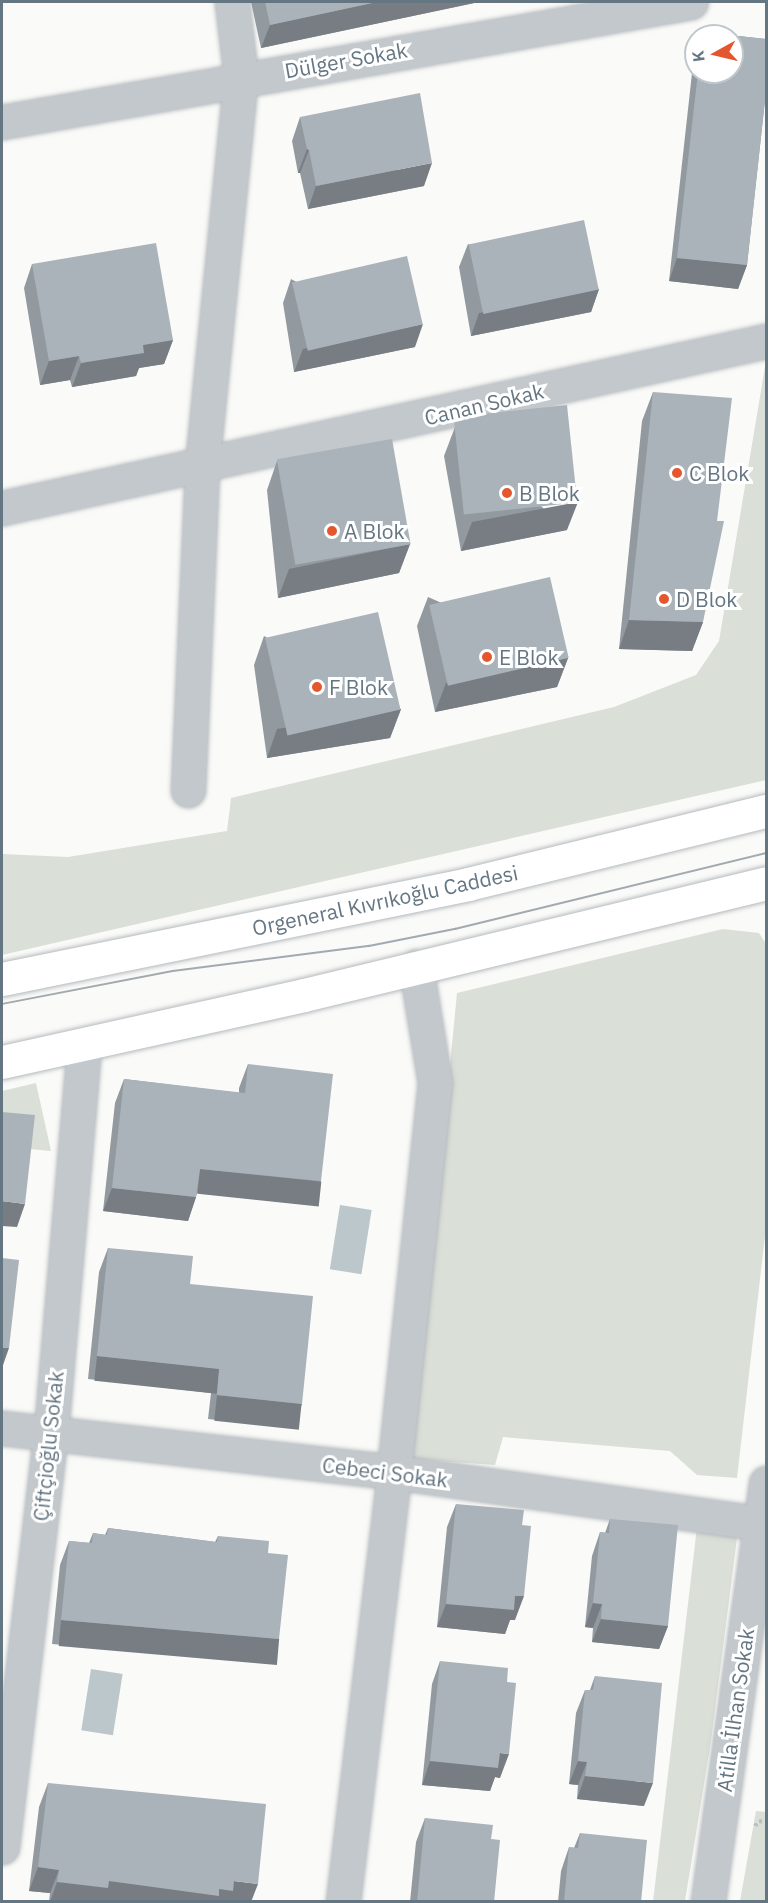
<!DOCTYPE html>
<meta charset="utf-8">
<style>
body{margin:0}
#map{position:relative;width:768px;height:1903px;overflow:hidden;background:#fafaf8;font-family:"IBM Plex Sans",sans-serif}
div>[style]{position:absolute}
.green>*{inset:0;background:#dadfd7}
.water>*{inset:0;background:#bbc7cb;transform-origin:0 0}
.path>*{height:4px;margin-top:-2px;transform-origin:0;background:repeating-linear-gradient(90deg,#bbbfc2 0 3px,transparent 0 6px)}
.roads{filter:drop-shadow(0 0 2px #b5babe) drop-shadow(0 0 2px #b5babe)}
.minor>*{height:33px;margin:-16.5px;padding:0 16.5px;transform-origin:16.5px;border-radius:16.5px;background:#c3c8cc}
.major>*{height:33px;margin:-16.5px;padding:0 16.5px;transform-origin:16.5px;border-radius:16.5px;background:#fff}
.tram>*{height:1.5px;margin:-0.75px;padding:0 0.75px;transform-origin:0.75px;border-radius:0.75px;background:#a2aab0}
.wall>*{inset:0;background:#929a9f}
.shaded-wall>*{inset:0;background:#777d82;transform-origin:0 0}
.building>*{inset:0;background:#aab3b9;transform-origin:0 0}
.dots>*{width:16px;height:16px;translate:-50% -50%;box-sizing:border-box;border:3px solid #fff;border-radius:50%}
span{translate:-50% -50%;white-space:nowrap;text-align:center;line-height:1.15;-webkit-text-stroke:6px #fff;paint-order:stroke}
.street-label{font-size:21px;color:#657683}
.poi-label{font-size:21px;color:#657683}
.left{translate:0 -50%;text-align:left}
.frame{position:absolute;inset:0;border:3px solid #657683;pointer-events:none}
.north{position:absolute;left:684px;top:24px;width:60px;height:60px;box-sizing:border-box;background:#fff;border:2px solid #c1c8cd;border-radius:50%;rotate:262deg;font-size:16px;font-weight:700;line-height:24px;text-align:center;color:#657683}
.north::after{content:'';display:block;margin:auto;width:21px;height:27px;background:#e4572e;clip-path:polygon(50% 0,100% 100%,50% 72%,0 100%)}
</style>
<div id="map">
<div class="green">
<i style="clip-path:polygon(765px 367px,766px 780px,2px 955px,2px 854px,68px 857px,227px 831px,231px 798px,614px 707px,696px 675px,719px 641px)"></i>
<i style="clip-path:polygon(723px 929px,759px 933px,766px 944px,766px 1227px,737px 1478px,697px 1475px,670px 1451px,503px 1437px,495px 1465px,412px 1459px,457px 993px)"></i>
<i style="clip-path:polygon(36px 1083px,51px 1151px,18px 1148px,2px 1126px,2px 1091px)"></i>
<i style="clip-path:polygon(697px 1527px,731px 1527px,737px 1538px,711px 1741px,685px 1901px,653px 1902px)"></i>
<i style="clip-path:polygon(756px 1811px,766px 1812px,766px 1901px,740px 1901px)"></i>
</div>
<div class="water">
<i style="left:340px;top:1205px;width:32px;height:65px;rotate:9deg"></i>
<i style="left:91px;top:1669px;width:32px;height:62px;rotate:9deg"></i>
</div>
<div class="path">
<i style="left:755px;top:1826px;width:6px;rotate:-51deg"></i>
<i style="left:759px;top:1821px;width:7px;rotate:8deg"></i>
</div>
<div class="roads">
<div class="minor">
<i style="left:2px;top:122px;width:699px;rotate:-9.88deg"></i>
<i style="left:2px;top:508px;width:782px;rotate:-12.33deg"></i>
<i style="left:188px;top:790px;width:324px;rotate:-87.5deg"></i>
<i style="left:202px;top:466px;width:390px;rotate:-84.3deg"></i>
<i style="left:241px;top:78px;width:77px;rotate:-96.8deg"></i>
<i style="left:2px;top:1428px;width:394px;rotate:6.4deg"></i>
<i style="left:394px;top:1472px;width:376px;rotate:8deg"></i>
<i style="left:2px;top:1847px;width:418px;rotate:-83.3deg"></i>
<i style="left:51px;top:1432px;width:389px;rotate:-85.1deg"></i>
<i style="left:343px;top:1902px;width:433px;rotate:-83.2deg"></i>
<i style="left:394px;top:1472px;width:391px;rotate:-84deg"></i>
<i style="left:435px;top:1083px;width:118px;rotate:-99.3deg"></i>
<i style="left:708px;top:1902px;width:423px;rotate:-82.1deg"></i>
</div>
<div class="major">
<i style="left:2px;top:979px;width:476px;rotate:-11.5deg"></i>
<i style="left:468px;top:884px;width:307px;rotate:-13.8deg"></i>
<i style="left:2px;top:1062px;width:309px;rotate:-12.5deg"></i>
<i style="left:304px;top:995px;width:475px;rotate:-13.6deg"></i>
</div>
</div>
<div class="tram">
<i style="left:2px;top:1004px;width:174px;rotate:-10.9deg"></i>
<i style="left:173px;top:971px;width:198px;rotate:-7.3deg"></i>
<i style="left:369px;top:946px;width:88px;rotate:-11.2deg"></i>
<i style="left:455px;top:929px;width:320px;rotate:-13.7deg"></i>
</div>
<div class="wall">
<i style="clip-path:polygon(251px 2px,479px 2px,261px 48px)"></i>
<i style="clip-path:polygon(702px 32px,766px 39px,766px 91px,747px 265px,738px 289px,669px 281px,694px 55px,696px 50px,696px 72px,732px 72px,732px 36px,701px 36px)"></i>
<i style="clip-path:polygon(300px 117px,424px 186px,308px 209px,300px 173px,298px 173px,292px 141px)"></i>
<i style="clip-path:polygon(468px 244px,599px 289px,591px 312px,471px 336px,459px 267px)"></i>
<i style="clip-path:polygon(32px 264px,173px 340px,164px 364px,139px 368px,136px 376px,72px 387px,70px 380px,40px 385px,24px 288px)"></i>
<i style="clip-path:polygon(291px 279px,415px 347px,294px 372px,283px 303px)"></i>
<i style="clip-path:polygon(653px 392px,703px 622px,692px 651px,619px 649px,642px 421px)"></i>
<i style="clip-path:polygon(455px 427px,567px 530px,461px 551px,444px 456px)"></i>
<i style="clip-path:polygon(277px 461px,410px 544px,399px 573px,278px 598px,267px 490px)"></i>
<i style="clip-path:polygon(428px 597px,568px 658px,557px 687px,435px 712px,417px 626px)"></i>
<i style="clip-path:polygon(264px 636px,401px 709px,390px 738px,267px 758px,254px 665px)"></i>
<i style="clip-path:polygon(248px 1064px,321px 1181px,312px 1205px,197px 1193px,196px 1197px,188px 1221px,103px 1211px,115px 1103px,124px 1079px,239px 1093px,239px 1088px)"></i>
<i style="clip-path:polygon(108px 1248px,190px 1284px,302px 1404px,293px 1428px,208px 1419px,211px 1393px,88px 1379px,99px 1272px)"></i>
<i style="clip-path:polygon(456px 1504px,515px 1620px,510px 1620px,505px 1634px,437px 1627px,447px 1527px)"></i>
<i style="clip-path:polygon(610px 1519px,668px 1626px,659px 1649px,592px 1642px,593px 1628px,585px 1627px,592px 1556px,600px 1532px,605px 1533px)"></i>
<i style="clip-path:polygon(108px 1528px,215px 1542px,218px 1536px,268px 1553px,279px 1639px,271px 1663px,52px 1644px,60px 1565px,69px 1541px,89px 1543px,93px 1533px,105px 1535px)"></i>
<i style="clip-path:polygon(440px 1661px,500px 1778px,495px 1777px,490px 1791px,422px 1785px,432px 1684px)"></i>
<i style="clip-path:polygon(595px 1676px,644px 1806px,577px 1799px,578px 1785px,569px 1784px,576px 1713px,585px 1690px,590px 1690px)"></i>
<i style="clip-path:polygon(48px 1783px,251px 1902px,49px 1902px,50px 1893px,29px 1891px,39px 1807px)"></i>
<i style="clip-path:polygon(425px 1818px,491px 1839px,494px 1902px,410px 1902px,416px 1842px)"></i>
<i style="clip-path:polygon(580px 1833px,641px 1902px,558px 1902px,561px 1871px,569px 1847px,574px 1848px)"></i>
</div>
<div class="shaded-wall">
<i style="clip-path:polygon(377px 2px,479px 2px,261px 48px,270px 25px)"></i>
<i style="clip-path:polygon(307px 149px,309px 150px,300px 173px,298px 173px)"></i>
<i style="clip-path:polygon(432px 163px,424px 186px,308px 209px,316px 186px)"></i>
<i style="clip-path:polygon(677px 258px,747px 265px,738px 289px,669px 281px)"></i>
<i style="clip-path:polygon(599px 289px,591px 312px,471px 336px,479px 313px)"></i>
<i style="clip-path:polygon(423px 324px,415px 347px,294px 372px,303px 349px)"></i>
<i style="clip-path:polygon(173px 340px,164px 364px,139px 368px,136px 376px,72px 387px,81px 363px,143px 345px)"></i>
<i style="clip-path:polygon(79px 356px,70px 380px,40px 385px,49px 361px)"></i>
<i style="clip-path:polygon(578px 502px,567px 530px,461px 551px,472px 522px)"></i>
<i style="clip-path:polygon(410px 544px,399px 573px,278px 598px,289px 569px)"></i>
<i style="clip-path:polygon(629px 620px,703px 622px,692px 651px,619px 649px)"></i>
<i style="clip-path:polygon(568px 658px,557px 687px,435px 712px,446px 683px)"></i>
<i style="clip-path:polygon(401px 709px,390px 738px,267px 758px,277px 729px)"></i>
<i style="left:200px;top:1169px;width:122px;height:25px;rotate:6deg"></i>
<i style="clip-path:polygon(112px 1188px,196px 1197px,188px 1221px,103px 1211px)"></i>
<i style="clip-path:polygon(2px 1201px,25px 1204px,17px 1227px,2px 1226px)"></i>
<i style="clip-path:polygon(2px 1348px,9px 1348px,2px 1368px)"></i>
<i style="left:97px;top:1356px;width:123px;height:25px;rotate:6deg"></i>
<i style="left:217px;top:1395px;width:85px;height:26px;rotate:6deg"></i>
<i style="clip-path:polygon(515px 1596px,524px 1596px,515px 1620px,510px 1620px,505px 1634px,437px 1627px,446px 1604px)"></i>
<i style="clip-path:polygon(593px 1603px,602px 1604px,593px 1628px,585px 1627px)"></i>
<i style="clip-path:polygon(601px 1619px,668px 1626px,659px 1649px,592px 1642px)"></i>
<i style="left:61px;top:1620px;width:219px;height:26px;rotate:5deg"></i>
<i style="clip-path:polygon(500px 1753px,509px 1754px,500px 1778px,495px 1777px,490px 1791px,422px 1785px,430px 1761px)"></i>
<i style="clip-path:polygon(578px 1761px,587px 1762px,578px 1785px,569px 1784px)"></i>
<i style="clip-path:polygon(585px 1776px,653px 1783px,644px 1806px,577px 1799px)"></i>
<i style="clip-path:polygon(38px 1867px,59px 1870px,50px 1893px,29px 1891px)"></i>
<i style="clip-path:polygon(109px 1881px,219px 1889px,234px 1881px,258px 1884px,251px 1902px,50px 1902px,57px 1882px)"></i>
</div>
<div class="building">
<i style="clip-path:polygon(265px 2px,377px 2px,270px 25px)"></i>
<i style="clip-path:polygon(702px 32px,766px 39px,766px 91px,747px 265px,677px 258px,698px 72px,732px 72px,732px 36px,702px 36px)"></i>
<i style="clip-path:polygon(420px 93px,432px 163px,316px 186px,309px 150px,307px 149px,300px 117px)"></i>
<i style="left:584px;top:220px;width:71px;height:118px;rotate:78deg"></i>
<i style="clip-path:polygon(156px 243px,173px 340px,143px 345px,144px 353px,81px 363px,79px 356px,49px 361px,32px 264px)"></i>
<i style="left:407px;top:256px;width:70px;height:118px;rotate:77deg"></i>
<i style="clip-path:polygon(653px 392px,732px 398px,717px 521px,724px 521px,703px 622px,629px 620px)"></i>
<i style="left:567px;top:405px;width:98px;height:114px;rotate:84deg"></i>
<i style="left:392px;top:439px;width:107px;height:117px;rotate:80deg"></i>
<i style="left:550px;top:577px;width:83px;height:124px;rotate:77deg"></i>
<i style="left:378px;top:612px;width:100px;height:116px;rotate:77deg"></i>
<i style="clip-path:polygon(248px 1064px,333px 1074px,321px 1181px,200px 1169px,196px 1197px,112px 1188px,124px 1079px,245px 1093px)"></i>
<i style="clip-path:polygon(2px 1112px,35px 1115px,25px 1204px,2px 1201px)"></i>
<i style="clip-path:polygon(108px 1248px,193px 1256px,190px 1284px,313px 1296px,302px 1404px,217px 1395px,219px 1369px,97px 1356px)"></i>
<i style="clip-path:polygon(2px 1258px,19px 1260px,9px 1348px,2px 1348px)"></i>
<i style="clip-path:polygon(456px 1504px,524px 1510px,522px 1525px,531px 1526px,524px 1596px,515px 1596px,514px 1610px,446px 1604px)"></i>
<i style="clip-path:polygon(610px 1519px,678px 1525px,668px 1626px,601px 1619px,602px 1604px,593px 1603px,596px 1574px,600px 1532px,609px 1533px)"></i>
<i style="clip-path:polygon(108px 1528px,217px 1542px,218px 1536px,269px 1541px,268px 1553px,288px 1555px,279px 1639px,61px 1620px,69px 1541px,92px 1543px,93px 1533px,107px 1535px)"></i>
<i style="clip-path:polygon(440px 1661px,508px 1668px,507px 1682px,516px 1683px,509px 1754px,500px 1753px,498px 1768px,430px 1761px)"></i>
<i style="clip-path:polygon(595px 1676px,662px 1683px,653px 1783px,585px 1776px,587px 1762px,578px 1761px,585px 1690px,593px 1690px)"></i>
<i style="clip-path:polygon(48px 1783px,266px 1804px,258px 1884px,234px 1881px,233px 1891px,219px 1889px,219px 1896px,109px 1881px,108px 1888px,57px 1882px,59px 1870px,38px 1867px)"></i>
<i style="clip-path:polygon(425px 1818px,493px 1825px,491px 1839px,500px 1840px,494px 1902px,417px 1902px)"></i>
<i style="clip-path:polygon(580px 1833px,647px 1840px,641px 1902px,564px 1902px,569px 1847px,578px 1848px)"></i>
</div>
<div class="dots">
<i style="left:677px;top:473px;background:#e4572e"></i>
<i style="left:507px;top:493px;background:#e4572e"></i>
<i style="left:332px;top:531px;background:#e4572e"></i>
<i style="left:664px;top:599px;background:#e4572e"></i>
<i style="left:487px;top:657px;background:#e4572e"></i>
<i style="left:317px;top:687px;background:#e4572e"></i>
</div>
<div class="street-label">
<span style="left:346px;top:60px;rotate:-10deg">Dülger Sokak</span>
<span style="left:484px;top:404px;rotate:-13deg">Canan Sokak</span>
<span style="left:385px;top:900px;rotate:-12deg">Orgeneral Kıvrıkoğlu Caddesi</span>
<span style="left:48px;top:1446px;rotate:-84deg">Çiftçioğlu Sokak</span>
<span style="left:385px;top:1472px;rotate:7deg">Cebeci Sokak</span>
<span style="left:735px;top:1710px;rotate:-82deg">Atilla İlhan Sokak</span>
</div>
<div class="poi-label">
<span class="left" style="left:689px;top:473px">C Blok</span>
<span class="left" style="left:519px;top:493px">B Blok</span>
<span class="left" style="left:344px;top:531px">A Blok</span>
<span class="left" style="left:676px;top:599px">D Blok</span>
<span class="left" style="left:499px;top:657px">E Blok</span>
<span class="left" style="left:329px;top:687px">F Blok</span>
</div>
<div class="frame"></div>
<div class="north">K</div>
</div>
